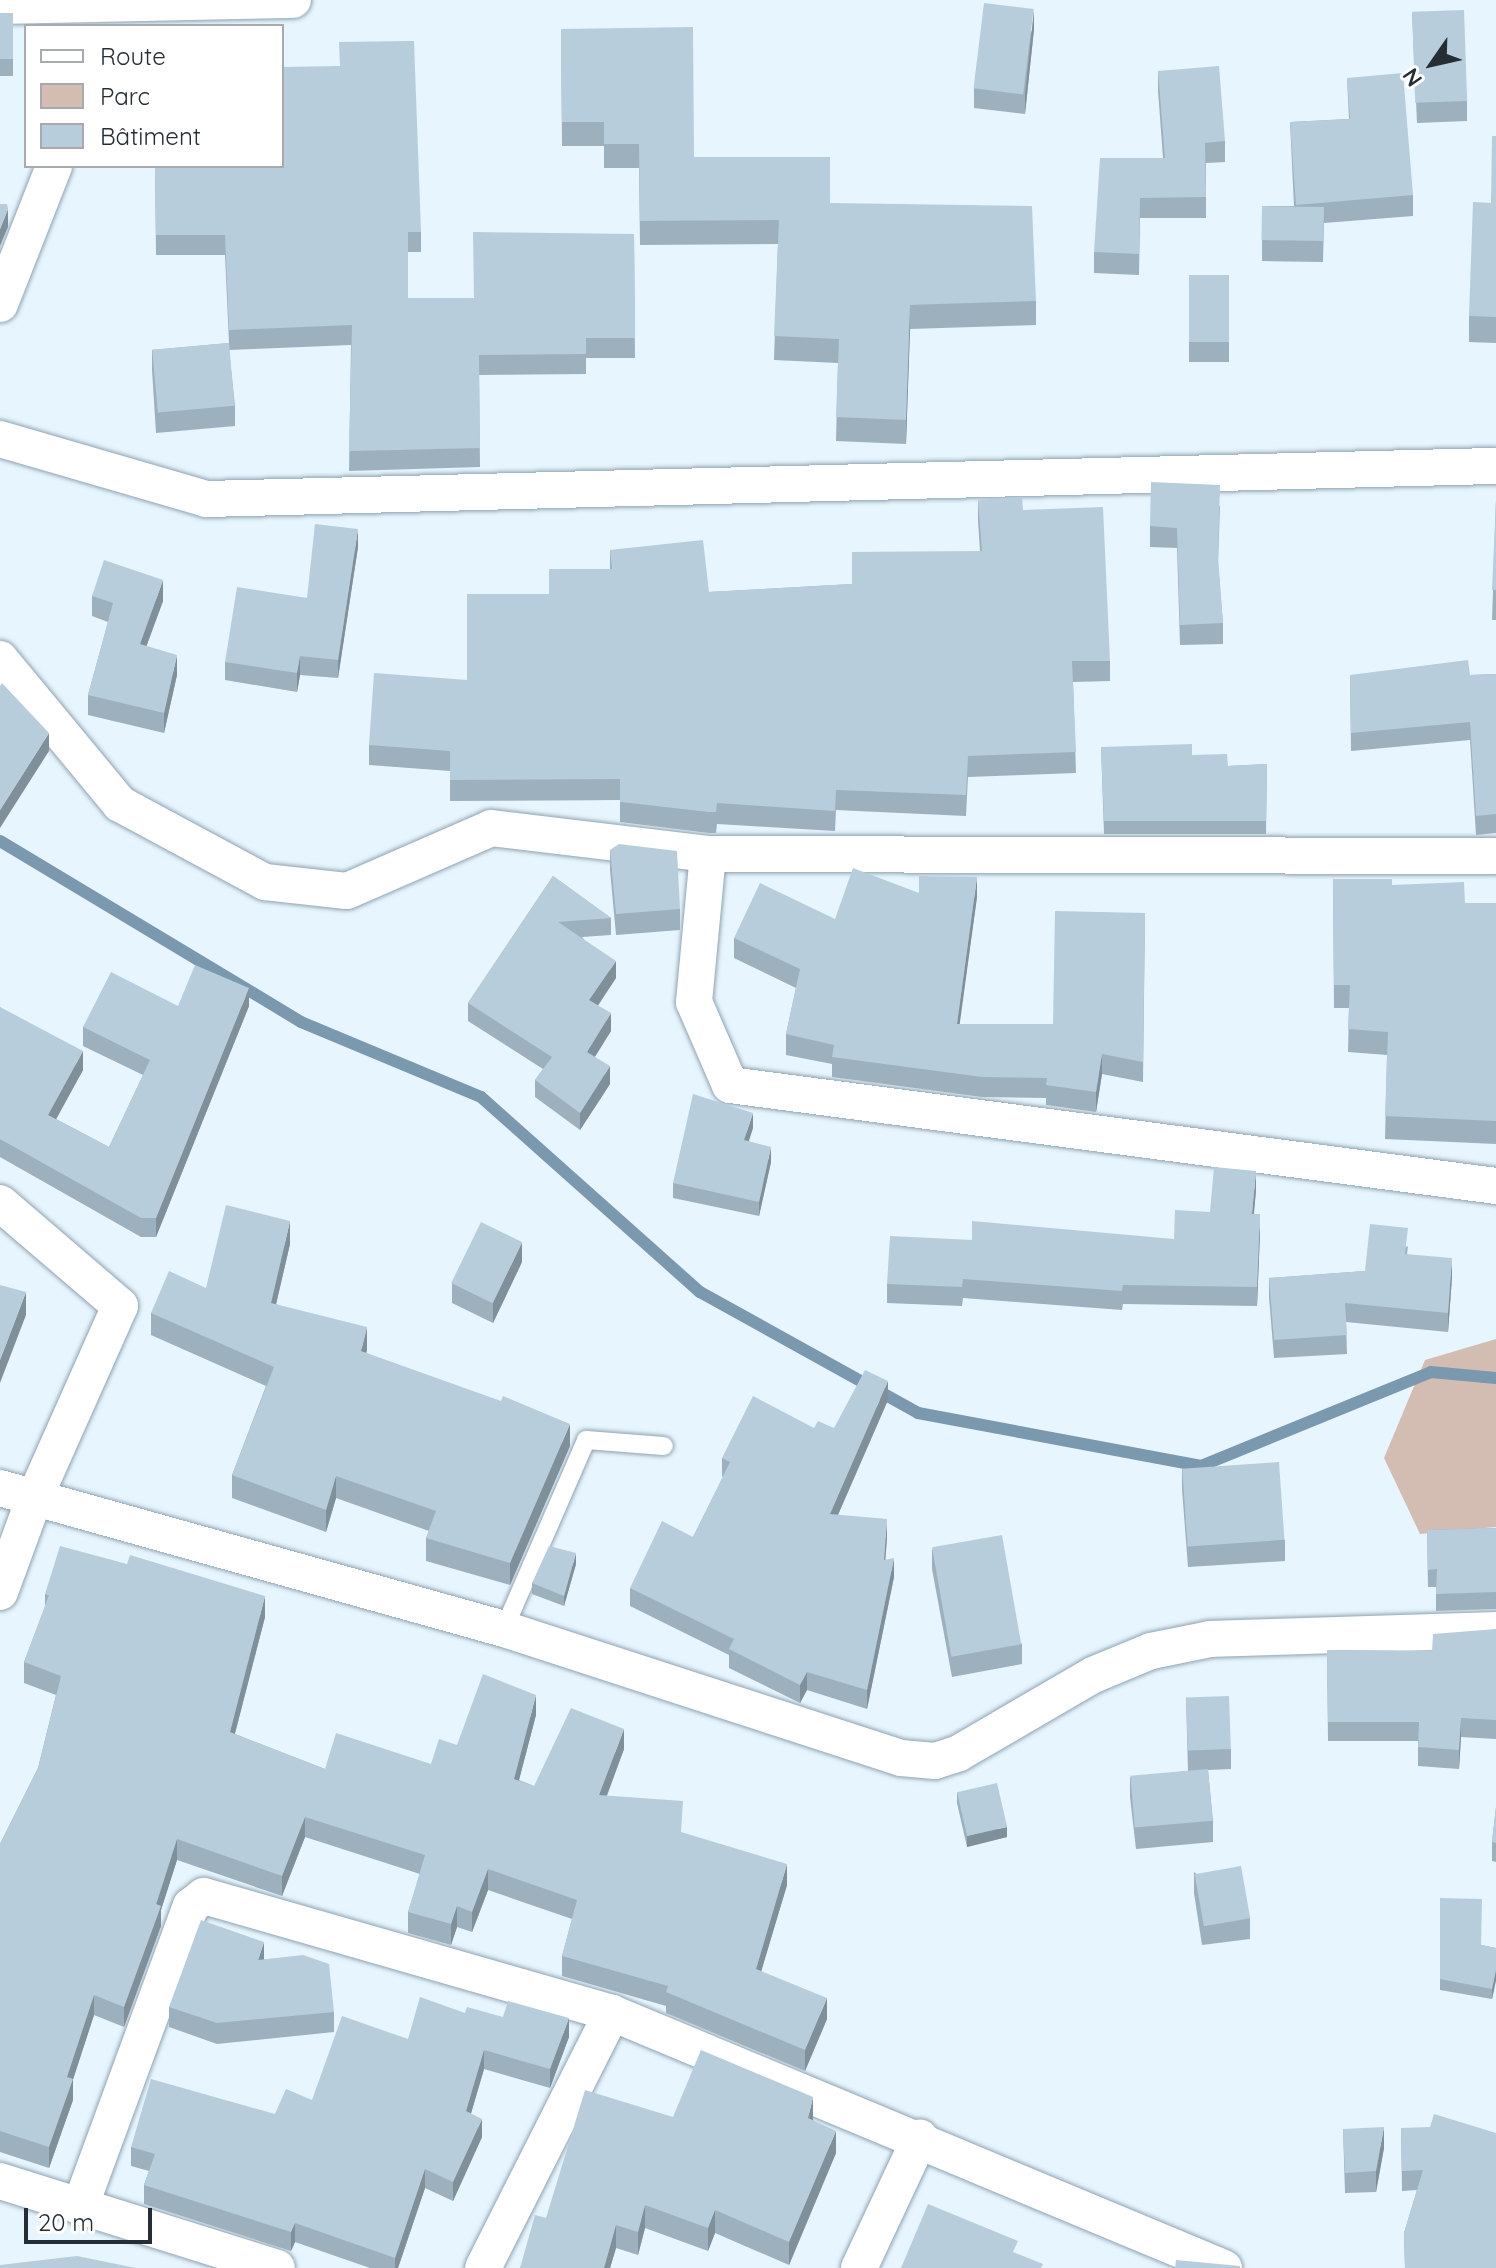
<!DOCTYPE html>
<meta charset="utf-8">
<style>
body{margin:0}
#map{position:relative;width:1496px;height:2268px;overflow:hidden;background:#e7f5fe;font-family:Quicksand,sans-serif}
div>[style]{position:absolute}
.green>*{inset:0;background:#d3bdb3}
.stream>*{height:12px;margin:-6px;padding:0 6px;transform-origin:6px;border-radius:6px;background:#7a98ae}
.roads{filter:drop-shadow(0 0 2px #8ea3b1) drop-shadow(0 0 2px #8ea3b1)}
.service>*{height:18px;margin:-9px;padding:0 9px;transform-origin:9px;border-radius:9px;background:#fff}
.minor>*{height:36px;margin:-18px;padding:0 18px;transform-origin:18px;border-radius:18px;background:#fff}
.wall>*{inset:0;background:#9db0bd;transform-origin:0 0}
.shaded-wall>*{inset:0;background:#80909a}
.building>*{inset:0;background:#b7cddc;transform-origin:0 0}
span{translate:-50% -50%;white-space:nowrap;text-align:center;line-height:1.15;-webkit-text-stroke:6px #fff;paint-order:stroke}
.legend{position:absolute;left:24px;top:24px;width:260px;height:144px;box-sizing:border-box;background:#fff;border:2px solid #a8abae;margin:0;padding:10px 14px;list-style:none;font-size:24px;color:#252e34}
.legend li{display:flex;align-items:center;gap:16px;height:40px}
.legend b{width:40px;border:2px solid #a8abae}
.north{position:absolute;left:1392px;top:24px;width:80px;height:80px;-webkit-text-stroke:6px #fff;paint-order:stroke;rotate:236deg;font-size:22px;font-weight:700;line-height:32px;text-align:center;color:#252e34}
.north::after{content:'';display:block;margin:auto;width:28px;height:36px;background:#252e34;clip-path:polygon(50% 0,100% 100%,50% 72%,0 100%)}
.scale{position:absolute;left:24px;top:2208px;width:128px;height:36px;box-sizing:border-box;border:4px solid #252e34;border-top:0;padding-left:10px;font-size:24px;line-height:28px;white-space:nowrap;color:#252e34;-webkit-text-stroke:6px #fff;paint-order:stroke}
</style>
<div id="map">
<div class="green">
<i style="clip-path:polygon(1496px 1339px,1496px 1527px,1420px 1534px,1384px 1458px,1425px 1360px)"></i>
</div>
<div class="stream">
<i style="left:0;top:841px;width:351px;rotate:31deg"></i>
<i style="left:301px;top:1022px;width:195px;rotate:22.6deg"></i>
<i style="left:481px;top:1097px;width:293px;rotate:41.7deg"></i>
<i style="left:700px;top:1292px;width:249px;rotate:29deg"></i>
<i style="left:918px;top:1413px;width:288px;rotate:10.6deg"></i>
<i style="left:1201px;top:1466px;width:248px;rotate:-22.2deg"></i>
<i style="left:1431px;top:1372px;width:65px;rotate:5.3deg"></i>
</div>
<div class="roads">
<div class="service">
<i style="left:504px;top:1629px;width:206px;rotate:-66.5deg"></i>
<i style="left:586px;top:1440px;width:78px;rotate:4.4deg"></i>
</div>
<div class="minor">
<i style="left:0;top:6px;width:293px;rotate:-1.2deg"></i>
<i style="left:0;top:304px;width:148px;rotate:-68.6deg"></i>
<i style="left:0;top:439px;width:215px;rotate:16.2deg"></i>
<i style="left:206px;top:499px;width:1290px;rotate:-1.47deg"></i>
<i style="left:0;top:659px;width:188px;rotate:50.4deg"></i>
<i style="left:120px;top:804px;width:165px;rotate:28.3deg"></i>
<i style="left:265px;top:882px;width:82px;rotate:6.3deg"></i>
<i style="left:347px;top:891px;width:157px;rotate:-23.6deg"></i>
<i style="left:491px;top:828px;width:219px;rotate:6.8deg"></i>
<i style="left:708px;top:854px;width:788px;rotate:0.15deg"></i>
<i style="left:708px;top:854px;width:149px;rotate:95.4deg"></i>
<i style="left:694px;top:1002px;width:90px;rotate:66.6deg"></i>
<i style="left:730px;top:1085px;width:773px;rotate:7.51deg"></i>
<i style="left:0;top:1203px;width:158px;rotate:40.6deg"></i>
<i style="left:120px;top:1306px;width:211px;rotate:114deg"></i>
<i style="left:34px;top:1499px;width:99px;rotate:110.1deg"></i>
<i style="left:0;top:1488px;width:523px;rotate:15.63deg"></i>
<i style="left:504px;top:1629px;width:417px;rotate:18deg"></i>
<i style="left:901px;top:1758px;width:34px;rotate:5deg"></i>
<i style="left:935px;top:1761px;width:25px;rotate:-18deg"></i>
<i style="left:959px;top:1753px;width:155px;rotate:-30.2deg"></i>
<i style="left:1093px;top:1675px;width:63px;rotate:-22.5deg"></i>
<i style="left:1151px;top:1651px;width:60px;rotate:-11.5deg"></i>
<i style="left:1210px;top:1639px;width:286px;rotate:-1.8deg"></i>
<i style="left:0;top:2181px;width:290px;rotate:17.4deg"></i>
<i style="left:80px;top:2207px;width:321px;rotate:-69.8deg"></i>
<i style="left:191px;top:1906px;width:16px;rotate:-38deg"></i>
<i style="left:204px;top:1896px;width:424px;rotate:16deg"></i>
<i style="left:612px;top:2013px;width:663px;rotate:22.62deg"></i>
<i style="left:483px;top:2268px;width:286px;rotate:-63.2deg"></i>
<i style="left:859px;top:2268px;width:144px;rotate:-64.9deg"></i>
</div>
</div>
<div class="wall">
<i style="clip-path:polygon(1412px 12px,1467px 101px,1467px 121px,1417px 123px)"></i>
<i style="left:0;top:13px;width:13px;height:63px"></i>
<i style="clip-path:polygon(561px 29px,694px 157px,830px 203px,1036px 301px,1036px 325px,910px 329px,906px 444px,836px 441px,838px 363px,774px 360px,778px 244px,640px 245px,639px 168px,604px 168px,604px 146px,562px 146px)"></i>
<i style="clip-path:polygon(1034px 29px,1025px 114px,974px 108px,974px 88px)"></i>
<i style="clip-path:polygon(1158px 71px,1225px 141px,1225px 162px,1206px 163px,1206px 218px,1140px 218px,1139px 275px,1094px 273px,1094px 252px,1163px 158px,1158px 91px)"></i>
<i style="clip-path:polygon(1347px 78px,1413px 195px,1413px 216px,1324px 223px,1323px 262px,1262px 261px,1262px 206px,1294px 206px,1290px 122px,1349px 119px)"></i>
<i style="clip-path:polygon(1496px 136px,1496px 343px,1469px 342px,1469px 316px,1491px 203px)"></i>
<i style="clip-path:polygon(155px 166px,421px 232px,421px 252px,408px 252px,408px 298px,474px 298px,634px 234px,635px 358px,586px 358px,586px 374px,479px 375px,480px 467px,349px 471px,351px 345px,229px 350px,235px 406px,235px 426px,156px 433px,152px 370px,152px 350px,229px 343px,225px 255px,156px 255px)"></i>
<i style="left:1189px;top:275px;width:40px;height:87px"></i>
<i style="clip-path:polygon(978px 500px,1023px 510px,1110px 661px,1110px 681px,1073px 682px,1076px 773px,968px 777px,966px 816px,836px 810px,835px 831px,717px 824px,716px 833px,709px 833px,620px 822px,620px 800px,450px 801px,450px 771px,369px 765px,369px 745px,467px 680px,549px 594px,610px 569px,610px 550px,709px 592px,852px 584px,980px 551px,978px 521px)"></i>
<i style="clip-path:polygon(1496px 500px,1496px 620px,1492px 620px)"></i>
<i style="clip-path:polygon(1220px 506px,1218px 564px,1223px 623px,1223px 644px,1180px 645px,1177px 548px,1150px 547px,1150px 526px)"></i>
<i style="clip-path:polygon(358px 547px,338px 678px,300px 675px,297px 692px,225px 680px,225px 662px,307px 598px)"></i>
<i style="clip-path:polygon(92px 596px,163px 601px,146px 646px,177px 675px,164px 733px,88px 715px,88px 695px,108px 622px,92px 616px)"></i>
<i style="clip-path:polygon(1496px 674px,1496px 833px,1476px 835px,1470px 740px,1351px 751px,1350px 675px,1470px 675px)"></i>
<i style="clip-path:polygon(1101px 747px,1192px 755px,1228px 766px,1267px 764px,1266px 834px,1104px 834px)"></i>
<i style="clip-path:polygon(610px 850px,680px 909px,680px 930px,616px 935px,610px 870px)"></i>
<i style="clip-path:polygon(553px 876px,611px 918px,611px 935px,582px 937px,616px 978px,598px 1006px,611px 1031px,595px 1057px,610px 1084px,580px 1130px,535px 1097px,535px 1080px,543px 1069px,468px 1021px,468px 1003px)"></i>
<i style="clip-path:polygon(1333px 879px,1392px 885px,1465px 903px,1496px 903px,1496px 1144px,1385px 1139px,1387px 1055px,1348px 1052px,1349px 1008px,1334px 1008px)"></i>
<i style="clip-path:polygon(919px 893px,977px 897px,959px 1024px,1053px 1024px,1145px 913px,1143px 1082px,1102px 1074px,1096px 1112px,1046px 1105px,1046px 1098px,982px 1097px,832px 1077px,832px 1064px,786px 1055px,786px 1034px,796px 988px,734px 958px,734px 938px,835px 919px)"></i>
<i style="clip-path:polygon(178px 1006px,249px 1006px,156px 1237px,141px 1237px,0 1157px,0 1007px,83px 1070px,56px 1119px,109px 1147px,143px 1075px,83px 1046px,83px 1027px)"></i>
<i style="clip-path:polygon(753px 1128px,749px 1141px,771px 1162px,759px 1216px,673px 1198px,673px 1183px)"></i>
<i style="clip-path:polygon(1256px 1190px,1254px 1214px,1260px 1233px,1257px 1306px,1123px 1304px,1122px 1310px,963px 1298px,962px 1306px,887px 1303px,887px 1284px,972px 1240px,1174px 1239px,1210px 1212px)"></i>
<i style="clip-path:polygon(290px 1244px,276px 1304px,367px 1350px,366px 1353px,570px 1446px,510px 1585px,426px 1561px,426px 1538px,429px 1531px,336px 1498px,326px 1532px,232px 1498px,232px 1475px,266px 1386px,151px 1335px,151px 1313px,206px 1288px)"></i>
<i style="clip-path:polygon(1408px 1246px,1407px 1254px,1452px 1277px,1448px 1332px,1346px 1322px,1347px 1354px,1274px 1358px,1269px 1297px,1269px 1278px,1365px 1271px)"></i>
<i style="clip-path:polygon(522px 1262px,493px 1323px,452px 1303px,452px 1283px)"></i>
<i style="clip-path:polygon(888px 1400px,838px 1515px,887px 1538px,885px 1559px,894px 1577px,867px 1709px,807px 1690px,800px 1703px,729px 1668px,729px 1655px,630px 1606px,630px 1588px,693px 1537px,723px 1477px,722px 1476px,722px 1458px,814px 1428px,834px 1428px)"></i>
<i style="clip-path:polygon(1182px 1468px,1285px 1540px,1285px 1561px,1188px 1567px,1182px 1489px)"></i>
<i style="clip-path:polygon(1496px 1525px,1496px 1609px,1436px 1611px,1436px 1587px,1428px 1587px,1427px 1530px,1496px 1528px)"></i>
<i style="clip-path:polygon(932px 1549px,1022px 1644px,1022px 1664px,952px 1677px,932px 1569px)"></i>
<i style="clip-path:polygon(576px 1564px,564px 1606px,532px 1594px,532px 1583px)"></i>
<i style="clip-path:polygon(45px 1594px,265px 1617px,235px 1734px,325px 1769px,431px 1764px,457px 1745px,536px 1715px,519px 1780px,534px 1786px,624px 1749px,607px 1796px,787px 1885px,761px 1971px,827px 2019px,805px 2071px,666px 2013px,666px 2006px,562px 1976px,562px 1956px,572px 1919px,488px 1890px,472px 1932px,457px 1927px,451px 1945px,408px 1933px,408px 1912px,420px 1874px,305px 1837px,282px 1896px,177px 1860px,161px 1910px,161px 1926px,124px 2027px,94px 2015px,73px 2079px,73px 2100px,49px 2168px,0 2152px,0 1844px,38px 1768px,56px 1695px,24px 1683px,24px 1662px,45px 1607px)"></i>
<i style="clip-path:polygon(1496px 1629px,1496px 1739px,1461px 1737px,1459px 1769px,1418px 1766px,1418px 1741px,1328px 1741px,1327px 1650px,1432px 1651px)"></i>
<i style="clip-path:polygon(1186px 1697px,1231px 1749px,1231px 1769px,1208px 1770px,1213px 1821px,1213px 1842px,1136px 1849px,1130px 1797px,1130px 1777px,1188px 1771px)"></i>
<i style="clip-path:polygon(957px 1792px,1007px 1837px,967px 1847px,957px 1803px)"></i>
<i style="clip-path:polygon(1496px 1807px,1496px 1862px,1492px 1861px,1492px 1842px)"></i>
<i style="clip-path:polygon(1194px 1872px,1250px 1918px,1250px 1939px,1202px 1945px,1194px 1893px)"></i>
<i style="clip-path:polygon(1440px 1898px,1481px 1945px,1496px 1948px,1496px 1980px,1492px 1999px,1440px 1990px)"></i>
<i style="clip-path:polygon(264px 1959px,334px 2012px,334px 2032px,217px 2044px,169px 2027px,169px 2007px)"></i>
<i style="clip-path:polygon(465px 2013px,569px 2037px,550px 2088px,484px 2069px,471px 2114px,482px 2137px,453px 2201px,425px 2188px,398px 2268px,370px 2268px,295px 2242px,291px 2251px,144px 2204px,144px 2185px,149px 2171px,131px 2166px,131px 2147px,275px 2114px,312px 2100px,408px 2039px)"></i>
<i style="clip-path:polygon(673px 2117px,813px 2120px,836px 2153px,789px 2265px,715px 2233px,708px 2251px,645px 2228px,638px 2255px,616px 2248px,610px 2268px,520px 2268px,546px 2218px)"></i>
<i style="clip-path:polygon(1401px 2128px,1496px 2268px,1405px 2268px,1404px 2233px,1417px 2190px,1402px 2191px)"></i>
<i style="clip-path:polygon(1343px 2129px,1384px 2148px,1376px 2192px,1345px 2193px)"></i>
</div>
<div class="shaded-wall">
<i style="clip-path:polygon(1034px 9px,1034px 29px,1025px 114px,1025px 94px)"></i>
<i style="clip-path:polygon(8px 209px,8px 227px,0 246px,0 229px)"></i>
<i style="clip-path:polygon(910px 305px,910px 329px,906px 444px,906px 420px)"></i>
<i style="clip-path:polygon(358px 529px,358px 547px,338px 678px,338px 660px)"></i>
<i style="clip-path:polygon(163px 580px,163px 601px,140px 664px,140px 644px)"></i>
<i style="clip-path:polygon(177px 655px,177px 675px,164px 733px,164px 713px)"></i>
<i style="clip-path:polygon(300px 656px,300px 675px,297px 692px,297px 673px)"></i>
<i style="clip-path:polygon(49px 733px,49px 751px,0 828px,0 810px)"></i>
<i style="clip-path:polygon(977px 877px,977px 897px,957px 1044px,957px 1024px)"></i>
<i style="clip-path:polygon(616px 961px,616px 978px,589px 1018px,589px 1000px)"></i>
<i style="clip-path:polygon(249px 988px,249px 1006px,156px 1237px,156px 1218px)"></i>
<i style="clip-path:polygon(611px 1013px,611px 1031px,587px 1069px,587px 1052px)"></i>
<i style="clip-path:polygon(83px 1051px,83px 1070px,48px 1134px,48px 1115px)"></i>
<i style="clip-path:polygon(1102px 1054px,1102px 1074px,1096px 1112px,1096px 1092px)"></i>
<i style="clip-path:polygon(610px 1066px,610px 1084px,580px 1130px,580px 1113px)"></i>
<i style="clip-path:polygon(753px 1113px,753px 1128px,744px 1154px,744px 1140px)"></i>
<i style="clip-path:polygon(771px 1147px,771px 1162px,759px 1216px,759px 1202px)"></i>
<i style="clip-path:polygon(1256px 1171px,1256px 1190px,1252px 1232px,1252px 1214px)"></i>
<i style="clip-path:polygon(1260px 1214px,1260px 1233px,1257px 1306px,1257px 1287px)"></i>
<i style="clip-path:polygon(290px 1221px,290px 1244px,271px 1326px,271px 1303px)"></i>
<i style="clip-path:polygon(522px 1242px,522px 1262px,493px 1323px,493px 1303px)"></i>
<i style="clip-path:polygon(1452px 1258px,1452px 1277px,1448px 1332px,1448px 1313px)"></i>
<i style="clip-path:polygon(26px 1292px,26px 1315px,0 1383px,0 1360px)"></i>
<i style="clip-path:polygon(367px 1327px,367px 1350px,361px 1374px,361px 1351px)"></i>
<i style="clip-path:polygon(888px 1381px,888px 1400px,830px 1533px,830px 1514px)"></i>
<i style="clip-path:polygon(570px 1424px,570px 1446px,510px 1585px,510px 1563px)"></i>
<i style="clip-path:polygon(336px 1476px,336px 1498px,326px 1532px,326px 1510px)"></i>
<i style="clip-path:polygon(887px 1519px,887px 1538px,884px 1578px,884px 1560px)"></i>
<i style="clip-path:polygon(576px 1553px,576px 1564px,564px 1606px,564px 1596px)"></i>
<i style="clip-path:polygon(894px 1558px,894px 1577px,867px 1709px,867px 1690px)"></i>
<i style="clip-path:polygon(265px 1596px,265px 1617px,230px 1752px,230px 1732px)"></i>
<i style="clip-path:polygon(807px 1672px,807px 1690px,800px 1703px,800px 1685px)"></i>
<i style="clip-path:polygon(536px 1695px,536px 1715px,514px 1799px,514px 1779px)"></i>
<i style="clip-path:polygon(1461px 1718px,1461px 1737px,1459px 1769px,1459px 1750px)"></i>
<i style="clip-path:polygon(624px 1729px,624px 1749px,599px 1816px,599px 1795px)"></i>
<i style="clip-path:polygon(305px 1817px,305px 1837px,282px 1896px,282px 1876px)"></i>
<i style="clip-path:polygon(1007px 1827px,1007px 1837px,967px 1847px,967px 1836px)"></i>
<i style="clip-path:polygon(177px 1839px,177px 1860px,161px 1910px,161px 1926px,124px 2027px,124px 2007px)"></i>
<i style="clip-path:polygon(787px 1864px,787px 1885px,756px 1989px,756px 1969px)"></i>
<i style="clip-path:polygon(488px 1869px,488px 1890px,472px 1932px,472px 1912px)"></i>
<i style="clip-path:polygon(457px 1906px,457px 1927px,451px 1945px,451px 1924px)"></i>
<i style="clip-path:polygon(264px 1942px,264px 1962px,258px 1960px)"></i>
<i style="clip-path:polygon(1496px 1970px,1496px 1980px,1492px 1999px,1492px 1989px)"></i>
<i style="clip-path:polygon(94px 1995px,94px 2015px,69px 2092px,73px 2079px,73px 2100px,49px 2168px,49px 2147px,67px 2077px)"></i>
<i style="clip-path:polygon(827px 1998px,827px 2019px,805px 2071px,805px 2050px)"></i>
<i style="clip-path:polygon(569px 2018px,569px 2037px,550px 2088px,550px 2069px)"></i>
<i style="clip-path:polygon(484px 2050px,484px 2069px,466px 2130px,466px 2111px)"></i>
<i style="clip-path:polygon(813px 2097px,813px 2120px,808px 2141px,808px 2118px)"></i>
<i style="clip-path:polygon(482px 2119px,482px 2137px,453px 2201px,453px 2182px)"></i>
<i style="clip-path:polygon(1384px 2127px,1384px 2148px,1376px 2192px,1376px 2171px)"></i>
<i style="clip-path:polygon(836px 2131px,836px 2153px,789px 2265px,789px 2242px)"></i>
<i style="clip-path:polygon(425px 2169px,425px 2188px,398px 2268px,395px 2268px,395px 2258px)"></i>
<i style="clip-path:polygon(645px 2205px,645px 2228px,638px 2255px,638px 2232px)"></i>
<i style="clip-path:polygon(715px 2210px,715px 2233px,708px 2251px,708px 2228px)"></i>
<i style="clip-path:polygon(295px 2223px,295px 2242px,291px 2251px,291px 2232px)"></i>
<i style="clip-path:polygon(616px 2225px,616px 2248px,610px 2268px,604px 2268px)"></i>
</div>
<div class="building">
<i style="left:984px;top:3px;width:50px;height:86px;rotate:7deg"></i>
<i style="left:1464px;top:10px;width:91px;height:52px;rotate:88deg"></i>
<i style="left:0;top:13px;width:13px;height:46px"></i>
<i style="clip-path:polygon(693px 27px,694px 157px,830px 157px,830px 203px,1032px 206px,1036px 301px,910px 305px,906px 420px,836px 417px,839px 339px,774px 336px,779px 220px,640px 221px,639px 144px,604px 144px,604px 122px,562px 122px,561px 29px)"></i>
<i style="clip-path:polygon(414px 41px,421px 232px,408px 232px,408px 298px,474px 298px,473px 232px,634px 234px,635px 338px,586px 338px,586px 354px,479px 355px,480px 448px,349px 451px,352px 325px,229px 330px,225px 235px,156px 235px,155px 166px,282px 166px,282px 67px,340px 66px,339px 42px)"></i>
<i style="clip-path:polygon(1219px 66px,1225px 141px,1205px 143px,1206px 197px,1140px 198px,1139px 254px,1094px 252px,1100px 158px,1165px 158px,1158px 71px)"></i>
<i style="clip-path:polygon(1403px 73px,1413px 195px,1296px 205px,1290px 122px,1350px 119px,1347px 78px)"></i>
<i style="clip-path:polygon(1492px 136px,1496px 136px,1496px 317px,1469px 316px,1473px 202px,1491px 203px)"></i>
<i style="clip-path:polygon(0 204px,7px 204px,8px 209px,0 229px)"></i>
<i style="left:1262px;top:206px;width:62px;height:34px;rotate:1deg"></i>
<i style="left:1189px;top:275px;width:40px;height:67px"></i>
<i style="left:229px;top:343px;width:63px;height:77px;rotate:85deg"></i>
<i style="clip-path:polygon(1151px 482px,1220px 485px,1218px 557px,1223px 623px,1180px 625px,1177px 528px,1150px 526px)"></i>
<i style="clip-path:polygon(1022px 497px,1023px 510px,1103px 507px,1110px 661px,1072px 661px,1076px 752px,968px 756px,966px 795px,836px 790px,835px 811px,717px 803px,716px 812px,709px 812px,620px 802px,620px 779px,450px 780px,450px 751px,369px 745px,374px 673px,467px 680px,467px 594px,549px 594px,549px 569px,612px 569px,610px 550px,703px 540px,709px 592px,852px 584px,852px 552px,982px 551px,978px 500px)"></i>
<i style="clip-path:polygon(1496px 500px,1496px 590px,1492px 590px)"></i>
<i style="clip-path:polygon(315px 524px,358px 529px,338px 660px,300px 656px,297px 673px,225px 662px,237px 587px,307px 598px)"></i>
<i style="clip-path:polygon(104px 560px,163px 580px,140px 644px,177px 655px,164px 713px,88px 695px,113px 603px,92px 596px)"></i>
<i style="clip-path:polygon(1468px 660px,1470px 675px,1496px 674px,1496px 814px,1476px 816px,1470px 722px,1351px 733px,1350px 675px)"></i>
<i style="clip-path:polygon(2px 683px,49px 733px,0 810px,0 686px)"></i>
<i style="clip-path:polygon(1192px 744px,1192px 755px,1227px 754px,1228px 766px,1267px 764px,1266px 821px,1104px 821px,1101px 747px)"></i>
<i style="clip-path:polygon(619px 844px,677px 851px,680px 909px,616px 914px,610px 850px)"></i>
<i style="clip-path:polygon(853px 868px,919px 893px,919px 876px,977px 877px,957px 1024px,1053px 1024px,1055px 911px,1145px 913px,1143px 1062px,1102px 1054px,1096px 1092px,1046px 1085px,1047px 1078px,982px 1077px,832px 1057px,834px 1045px,786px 1034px,800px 969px,734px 938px,760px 883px,835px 919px)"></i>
<i style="clip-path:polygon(553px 876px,611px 918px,558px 922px,616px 961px,589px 1000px,611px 1013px,587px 1052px,610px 1066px,580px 1113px,535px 1080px,552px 1057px,468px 1003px)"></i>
<i style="clip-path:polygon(1333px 879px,1392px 879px,1392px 885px,1464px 882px,1465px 903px,1496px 903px,1496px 1121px,1385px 1116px,1388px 1032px,1348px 1029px,1350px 985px,1334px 985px)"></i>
<i style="clip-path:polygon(195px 965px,249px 988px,156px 1218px,141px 1218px,0 1139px,0 1007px,83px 1051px,48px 1115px,109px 1147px,150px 1060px,83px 1027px,111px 972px,178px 1006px)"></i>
<i style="clip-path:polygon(693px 1094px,753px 1113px,744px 1140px,771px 1147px,759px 1202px,673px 1183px)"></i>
<i style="clip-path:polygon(1214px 1167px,1256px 1171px,1252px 1214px,1260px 1214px,1257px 1287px,1123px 1285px,1122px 1291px,963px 1279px,962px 1287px,887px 1284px,890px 1236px,972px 1240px,972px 1221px,1174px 1239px,1175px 1210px,1210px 1212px)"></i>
<i style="clip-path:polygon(226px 1205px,290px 1221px,271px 1303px,367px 1327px,361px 1351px,501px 1401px,503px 1396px,570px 1424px,510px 1563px,426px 1538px,436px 1511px,336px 1476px,326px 1510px,232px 1475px,274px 1367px,151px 1313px,169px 1271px,206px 1288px)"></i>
<i style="left:481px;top:1222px;width:46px;height:68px;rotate:26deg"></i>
<i style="clip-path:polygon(1370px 1224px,1408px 1228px,1405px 1254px,1452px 1258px,1448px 1313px,1345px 1303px,1347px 1335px,1274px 1340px,1269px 1278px,1365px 1271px)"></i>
<i style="clip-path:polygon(0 1285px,26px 1292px,0 1360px)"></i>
<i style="clip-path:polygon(865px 1370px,888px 1381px,830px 1514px,887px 1519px,884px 1560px,894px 1558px,867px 1690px,807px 1672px,800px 1685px,729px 1649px,734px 1639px,630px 1588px,662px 1521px,693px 1537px,730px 1462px,722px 1458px,753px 1396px,814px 1428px,818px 1421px,834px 1428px)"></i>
<i style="left:1279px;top:1462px;width:78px;height:97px;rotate:86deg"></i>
<i style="clip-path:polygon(1496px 1525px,1496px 1592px,1436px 1594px,1437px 1569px,1428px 1570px,1427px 1530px,1496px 1528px)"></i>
<i style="left:1002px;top:1535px;width:111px;height:71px;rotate:80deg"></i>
<i style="clip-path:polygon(60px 1546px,127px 1564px,130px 1555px,265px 1596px,230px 1732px,325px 1769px,336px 1733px,431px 1764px,439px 1739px,457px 1745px,483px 1674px,536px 1695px,514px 1779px,534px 1786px,571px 1708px,624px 1729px,599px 1795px,683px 1801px,681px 1832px,787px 1864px,756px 1969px,827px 1998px,805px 2050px,666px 1992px,668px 1986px,562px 1956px,577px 1900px,488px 1869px,472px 1912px,457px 1906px,451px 1924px,408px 1912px,425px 1855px,305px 1817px,282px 1876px,177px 1839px,156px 1904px,161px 1906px,124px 2007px,94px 1995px,67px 2077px,73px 2079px,49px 2147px,0 2131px,0 1844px,38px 1768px,61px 1676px,24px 1662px,49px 1595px,45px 1594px)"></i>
<i style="clip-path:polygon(549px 1546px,576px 1553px,564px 1596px,532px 1583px)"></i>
<i style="clip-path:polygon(1496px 1629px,1496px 1720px,1461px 1718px,1459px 1750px,1418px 1747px,1419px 1722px,1328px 1722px,1327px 1650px,1432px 1651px,1433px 1634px)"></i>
<i style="left:1229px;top:1696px;width:53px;height:43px;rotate:88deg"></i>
<i style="left:1208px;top:1769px;width:52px;height:78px;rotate:85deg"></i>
<i style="left:997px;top:1783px;width:45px;height:41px;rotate:77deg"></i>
<i style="clip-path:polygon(1496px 1807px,1496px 1843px,1492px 1842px)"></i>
<i style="left:1241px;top:1866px;width:53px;height:47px;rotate:80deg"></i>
<i style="clip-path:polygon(1440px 1898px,1482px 1899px,1481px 1945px,1496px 1948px,1496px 1970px,1492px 1989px,1440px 1979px)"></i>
<i style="clip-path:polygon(201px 1920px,264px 1942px,258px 1960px,303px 1955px,329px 1964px,334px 2012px,217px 2023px,169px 2007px)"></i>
<i style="clip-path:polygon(420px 1997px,465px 2013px,467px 2007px,503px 2017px,508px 2001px,569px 2018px,550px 2069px,484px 2050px,466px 2111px,482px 2119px,453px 2182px,425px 2169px,395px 2258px,295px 2223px,291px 2232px,144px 2185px,155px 2154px,131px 2147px,151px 2079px,275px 2114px,286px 2089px,312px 2100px,342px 2016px,408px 2039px)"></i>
<i style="clip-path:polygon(701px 2050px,813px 2097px,808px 2118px,836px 2131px,789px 2242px,715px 2210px,708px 2228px,645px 2205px,638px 2232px,616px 2225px,604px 2268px,520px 2268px,535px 2215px,546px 2218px,585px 2090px,673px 2117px)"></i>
<i style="clip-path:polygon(1434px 2114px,1496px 2133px,1496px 2268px,1405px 2268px,1404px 2233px,1423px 2170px,1402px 2171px,1401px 2128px,1430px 2127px)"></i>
<i style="clip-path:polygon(1384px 2127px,1376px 2171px,1345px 2173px,1343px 2129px)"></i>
<i style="clip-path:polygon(928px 2204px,1018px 2241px,1013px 2252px,1043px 2264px,1041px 2268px,901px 2268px)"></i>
<i style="clip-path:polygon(77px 2256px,136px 2268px,0 2268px,0 2265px)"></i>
<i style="clip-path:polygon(1176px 2260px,1240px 2266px,1240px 2268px,1175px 2268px)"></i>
</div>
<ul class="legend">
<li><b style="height:10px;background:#fff"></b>Route</li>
<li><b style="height:22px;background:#d3bdb3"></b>Parc</li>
<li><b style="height:22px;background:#b7cddc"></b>Bâtiment</li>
</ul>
<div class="north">N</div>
<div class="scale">20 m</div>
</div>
